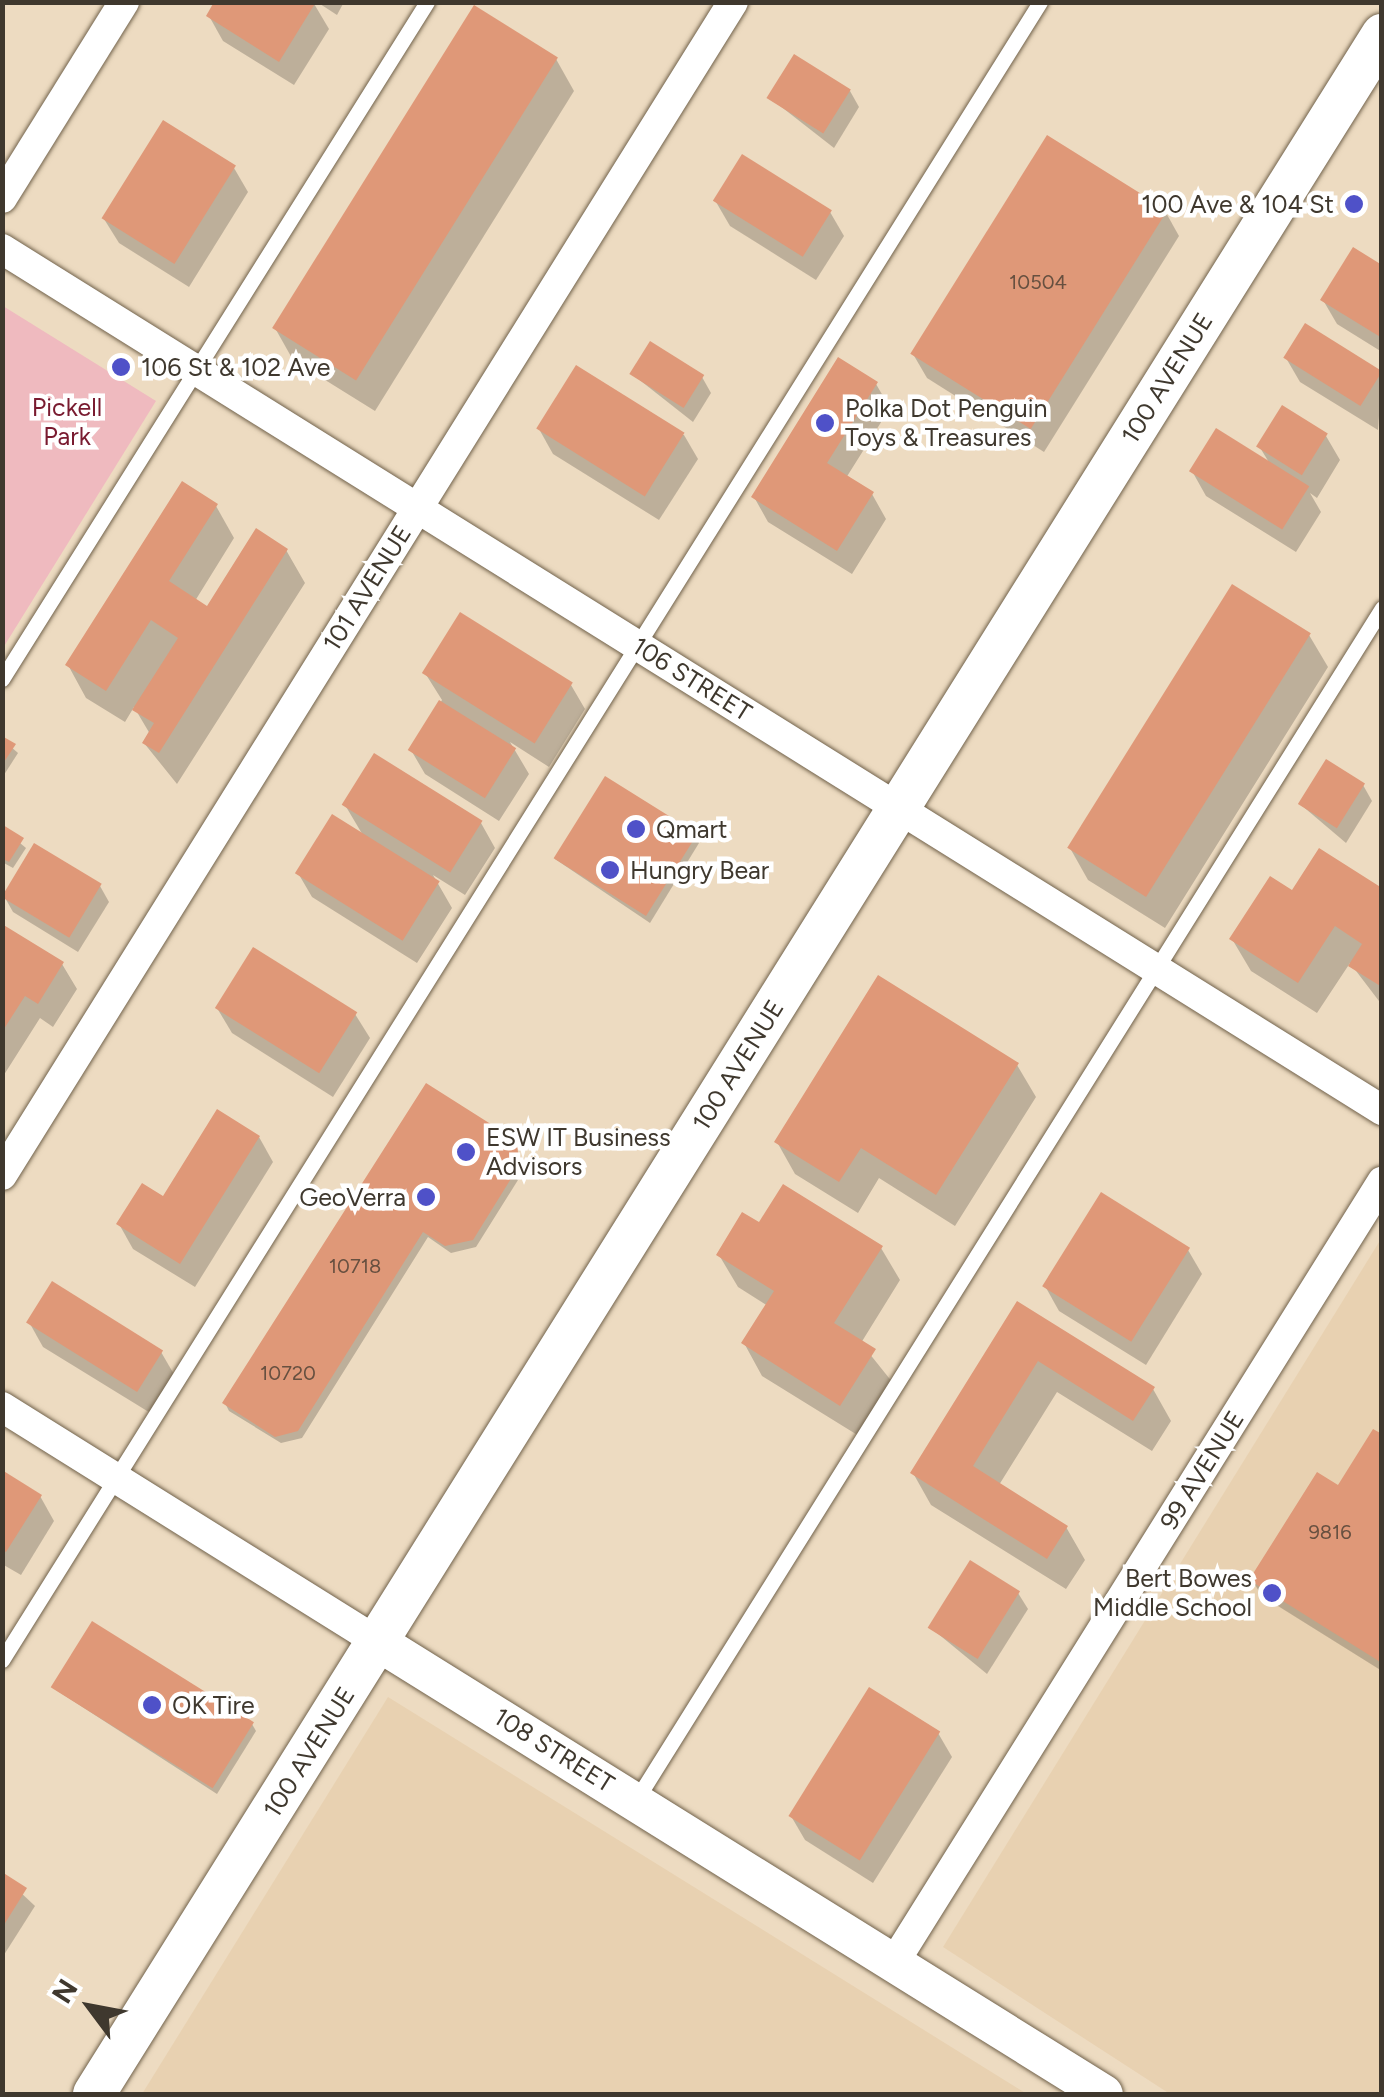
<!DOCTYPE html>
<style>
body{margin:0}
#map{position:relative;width:1384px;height:2097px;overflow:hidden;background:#eddbc1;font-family:Figtree,sans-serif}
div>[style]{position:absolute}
.built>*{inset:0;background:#e8d1b1}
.green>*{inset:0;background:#efbabf}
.shadow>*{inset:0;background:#0003}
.building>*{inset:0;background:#df9878;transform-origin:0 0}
.roads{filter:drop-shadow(0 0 2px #71624b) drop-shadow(0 0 2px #71624b)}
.service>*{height:15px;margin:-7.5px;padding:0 7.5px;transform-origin:7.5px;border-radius:7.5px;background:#fff}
.minor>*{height:30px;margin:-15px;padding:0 15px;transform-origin:15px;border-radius:15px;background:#fff}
.tertiary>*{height:38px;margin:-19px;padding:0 19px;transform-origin:19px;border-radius:19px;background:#fff}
.secondary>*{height:42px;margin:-21px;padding:0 21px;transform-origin:21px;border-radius:21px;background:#fff}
.dots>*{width:28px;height:28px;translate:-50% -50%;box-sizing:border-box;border:5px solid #fff;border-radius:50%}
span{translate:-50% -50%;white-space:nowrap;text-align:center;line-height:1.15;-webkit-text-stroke:9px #fff;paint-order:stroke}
.number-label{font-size:20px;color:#675040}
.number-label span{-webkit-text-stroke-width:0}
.poi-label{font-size:25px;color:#3f382e}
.right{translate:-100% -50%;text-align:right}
.left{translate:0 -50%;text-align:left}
.street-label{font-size:25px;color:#3f382e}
.park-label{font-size:25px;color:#791b30}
.frame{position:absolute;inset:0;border:5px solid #3f382e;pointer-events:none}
.north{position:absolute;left:40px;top:1957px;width:100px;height:100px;-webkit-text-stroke:8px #fff;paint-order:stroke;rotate:302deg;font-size:28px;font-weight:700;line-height:40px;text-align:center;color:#3f382e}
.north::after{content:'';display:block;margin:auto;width:35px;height:45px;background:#3f382e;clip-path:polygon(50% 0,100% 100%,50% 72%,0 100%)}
</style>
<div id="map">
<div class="built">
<i style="clip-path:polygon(1381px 1239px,1381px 2094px,1170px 2094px,943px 1947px)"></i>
<i style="clip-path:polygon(388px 1697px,1027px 2094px,142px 2094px)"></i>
</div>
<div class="green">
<i style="clip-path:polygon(3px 306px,156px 401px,3px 648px)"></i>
</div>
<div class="shadow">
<i style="clip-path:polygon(313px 2px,329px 29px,294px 85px,223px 41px,209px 16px)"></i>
<i style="clip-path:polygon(317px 2px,344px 2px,337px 15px)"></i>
<i style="clip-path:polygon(556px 59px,574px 91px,375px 411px,293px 360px,275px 328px)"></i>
<i style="clip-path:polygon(850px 91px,859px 107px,834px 148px,770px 98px)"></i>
<i style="clip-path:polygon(234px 168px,248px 192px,189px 287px,119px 243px,104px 219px)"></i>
<i style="clip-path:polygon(716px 202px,830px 212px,844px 236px,816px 280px,730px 226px)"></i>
<i style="clip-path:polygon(1165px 211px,1179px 236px,1044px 452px,927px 378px,913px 354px)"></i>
<i style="clip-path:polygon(1382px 268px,1382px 352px,1337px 324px,1323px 300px)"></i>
<i style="clip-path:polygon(1306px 327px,1382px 374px,1378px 430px,1300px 382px,1286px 358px)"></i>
<i style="clip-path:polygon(632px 374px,702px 377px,711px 393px,693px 422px)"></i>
<i style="clip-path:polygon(876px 384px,890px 408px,846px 478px,872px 494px,886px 519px,852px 574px,768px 522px,754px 497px)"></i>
<i style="clip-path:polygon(539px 429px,684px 435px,698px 459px,659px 520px,553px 454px)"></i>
<i style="clip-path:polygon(1326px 436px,1340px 460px,1317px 498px,1310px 493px,1321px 512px,1296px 552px,1206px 496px,1192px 471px,1270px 464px,1259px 446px)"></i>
<i style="clip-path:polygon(216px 506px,234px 538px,195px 601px,208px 609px,286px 550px,305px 583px,177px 784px,144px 743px,150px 734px,134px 707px,125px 722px,86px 698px,68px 665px)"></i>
<i style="clip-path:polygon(1309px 635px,1328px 667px,1165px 928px,1088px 880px,1070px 848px)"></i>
<i style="clip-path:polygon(425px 673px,571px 685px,585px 709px,549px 767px,510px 742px,529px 774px,499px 821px,425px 774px,411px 750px,442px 700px)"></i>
<i style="clip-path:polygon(2px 739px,18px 753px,2px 778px)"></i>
<i style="clip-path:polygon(1363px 785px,1372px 801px,1346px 843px,1300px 804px)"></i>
<i style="clip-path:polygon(345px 805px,481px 823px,495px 848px,465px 895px,433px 875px,452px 908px,417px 963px,312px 897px,298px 873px,364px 837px)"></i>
<i style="clip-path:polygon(2px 828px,26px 848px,13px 868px,2px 862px)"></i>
<i style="clip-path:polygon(695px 835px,699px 843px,650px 923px,555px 859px)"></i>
<i style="clip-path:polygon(35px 846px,100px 886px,109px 902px,78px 952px,13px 912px,4px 896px)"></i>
<i style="clip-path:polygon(1382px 891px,1382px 1005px,1350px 963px,1317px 1013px,1251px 971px,1232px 939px,1292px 893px)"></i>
<i style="clip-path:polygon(2px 927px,62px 964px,77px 989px,53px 1027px,40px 1018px,2px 1078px)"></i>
<i style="clip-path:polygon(217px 1008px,355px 1014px,370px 1038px,333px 1097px,232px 1033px)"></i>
<i style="clip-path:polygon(1017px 1065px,1036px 1097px,955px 1226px,879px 1178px,858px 1213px,795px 1174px,777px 1142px)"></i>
<i style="clip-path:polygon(259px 1137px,273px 1162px,195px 1287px,133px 1249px,119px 1224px)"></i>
<i style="clip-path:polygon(514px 1142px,523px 1172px,476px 1247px,451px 1253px,428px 1237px,302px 1438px,281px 1443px,229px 1411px,225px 1403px)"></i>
<i style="clip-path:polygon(760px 1226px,881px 1248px,900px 1280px,861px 1343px,893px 1383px,859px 1436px,762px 1376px,744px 1343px,768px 1306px,738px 1287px,719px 1255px)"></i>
<i style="clip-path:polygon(1188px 1250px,1202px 1274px,1146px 1365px,1059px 1311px,1045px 1286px)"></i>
<i style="clip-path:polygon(1018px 1304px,1153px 1389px,1171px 1421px,1152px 1451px,1057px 1392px,999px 1485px,1066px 1527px,1085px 1560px,1066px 1589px,931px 1505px,913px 1473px)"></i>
<i style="clip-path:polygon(29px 1322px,161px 1352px,175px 1376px,152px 1414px,43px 1347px)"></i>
<i style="clip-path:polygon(1382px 1437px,1382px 1671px,1262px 1596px,1252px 1580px)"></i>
<i style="clip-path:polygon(2px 1473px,40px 1496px,54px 1521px,21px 1575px,2px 1564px)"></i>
<i style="clip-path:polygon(1018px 1593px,1028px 1609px,987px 1674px,931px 1628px)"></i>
<i style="clip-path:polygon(53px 1688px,252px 1724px,256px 1731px,217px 1794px)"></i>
<i style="clip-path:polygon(938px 1733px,952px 1757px,873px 1883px,805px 1840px,791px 1816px)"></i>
<i style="clip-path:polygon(2px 1875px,35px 1906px,2px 1958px)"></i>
</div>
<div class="building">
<i style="clip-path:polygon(214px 2px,316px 2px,279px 62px,206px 16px)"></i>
<i style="left:474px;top:5px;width:99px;height:381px;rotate:32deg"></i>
<i style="left:794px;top:54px;width:67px;height:52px;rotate:32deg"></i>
<i style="left:163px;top:120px;width:86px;height:116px;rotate:32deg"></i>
<i style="left:1047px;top:135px;width:142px;height:258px;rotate:32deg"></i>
<i style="left:742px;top:154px;width:106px;height:55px;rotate:32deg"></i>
<i style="clip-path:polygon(1353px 247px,1382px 265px,1382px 338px,1320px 300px)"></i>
<i style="left:1305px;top:323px;width:91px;height:41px;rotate:32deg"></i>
<i style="left:650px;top:341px;width:64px;height:39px;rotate:32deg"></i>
<i style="clip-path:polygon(838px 357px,878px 382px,827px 463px,874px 492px,837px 551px,751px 497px)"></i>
<i style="left:576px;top:365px;width:128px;height:75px;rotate:32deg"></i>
<i style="left:1282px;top:405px;width:54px;height:49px;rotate:32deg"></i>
<i style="left:1216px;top:428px;width:110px;height:51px;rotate:32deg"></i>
<i style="clip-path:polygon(182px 481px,218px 504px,169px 581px,207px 606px,256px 528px,288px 549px,159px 753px,142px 743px,154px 723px,132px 710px,178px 638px,151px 620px,106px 691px,65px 665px)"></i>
<i style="left:1232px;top:584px;width:93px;height:311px;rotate:32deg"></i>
<i style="left:460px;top:612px;width:133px;height:72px;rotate:32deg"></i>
<i style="left:439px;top:700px;width:91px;height:59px;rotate:32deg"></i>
<i style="clip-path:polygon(2px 736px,16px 744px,2px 765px)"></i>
<i style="left:374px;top:753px;width:128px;height:61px;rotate:32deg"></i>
<i style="left:1326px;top:759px;width:46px;height:53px;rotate:32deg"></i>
<i style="left:605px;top:776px;width:109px;height:97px;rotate:32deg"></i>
<i style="left:332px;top:814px;width:127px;height:70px;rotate:32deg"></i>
<i style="clip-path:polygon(3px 825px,24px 838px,9px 862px,3px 859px)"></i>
<i style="left:34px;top:843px;width:79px;height:63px;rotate:31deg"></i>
<i style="clip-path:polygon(1319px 848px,1382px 888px,1382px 987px,1348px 966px,1362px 944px,1335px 926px,1298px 983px,1229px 939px,1270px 876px,1292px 890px)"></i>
<i style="clip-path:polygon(2px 924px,64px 962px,38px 1004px,25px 996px,2px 1032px)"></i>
<i style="left:253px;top:947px;width:123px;height:72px;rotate:32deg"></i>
<i style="clip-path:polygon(878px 975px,1019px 1063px,936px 1195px,861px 1148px,839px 1182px,774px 1142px)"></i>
<i style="clip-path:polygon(426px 1083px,516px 1140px,520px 1164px,473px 1240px,445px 1246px,423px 1232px,298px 1431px,275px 1437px,222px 1403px)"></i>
<i style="clip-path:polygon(217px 1109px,260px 1136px,180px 1264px,116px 1224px,142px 1183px,163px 1196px)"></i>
<i style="clip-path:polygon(783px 1184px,883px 1246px,834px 1323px,876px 1349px,840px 1406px,741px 1343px,774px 1291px,716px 1255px,742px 1212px,759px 1222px)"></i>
<i style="left:1101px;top:1192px;width:105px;height:111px;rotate:32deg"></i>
<i style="left:52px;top:1281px;width:131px;height:49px;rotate:32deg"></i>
<i style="clip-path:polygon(1017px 1301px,1155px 1387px,1133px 1421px,1038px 1361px,973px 1466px,1068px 1526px,1047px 1559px,910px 1473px)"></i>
<i style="clip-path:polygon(1373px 1429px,1382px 1434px,1382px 1663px,1249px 1580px,1317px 1472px,1338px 1485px)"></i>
<i style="clip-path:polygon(2px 1470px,42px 1495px,6px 1552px,2px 1550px)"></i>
<i style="left:970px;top:1560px;width:59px;height:80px;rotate:32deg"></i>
<i style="left:92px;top:1621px;width:191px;height:78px;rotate:32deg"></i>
<i style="left:869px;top:1687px;width:84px;height:152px;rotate:32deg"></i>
<i style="clip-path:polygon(2px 1872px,27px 1888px,2px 1928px)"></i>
</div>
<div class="roads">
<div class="service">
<i style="left:2px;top:679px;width:799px;rotate:-57.88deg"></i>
<i style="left:2px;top:1660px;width:1956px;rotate:-57.95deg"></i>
<i style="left:636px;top:1800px;width:1406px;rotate:-57.96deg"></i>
</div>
<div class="minor">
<i style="left:2px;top:198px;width:231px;rotate:-58.1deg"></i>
<i style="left:2px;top:249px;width:1627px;rotate:31.96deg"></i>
<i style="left:2px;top:1175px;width:1382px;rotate:-58.07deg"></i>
<i style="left:2px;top:1407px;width:443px;rotate:32deg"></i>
<i style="left:895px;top:1961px;width:919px;rotate:-57.99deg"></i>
</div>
<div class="tertiary">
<i style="left:378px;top:1642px;width:855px;rotate:31.91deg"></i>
</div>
<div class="secondary">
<i style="left:94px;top:2094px;width:2429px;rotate:-57.97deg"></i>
</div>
</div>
<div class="dots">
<i style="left:1354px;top:204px;background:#4f51c8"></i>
<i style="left:121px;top:367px;background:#4f51c8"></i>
<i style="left:825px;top:423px;background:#4f51c8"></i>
<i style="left:636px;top:829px;background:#4f51c8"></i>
<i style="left:610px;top:870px;background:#4f51c8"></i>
<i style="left:466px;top:1152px;background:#4f51c8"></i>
<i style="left:426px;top:1197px;background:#4f51c8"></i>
<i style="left:1272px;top:1593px;background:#4f51c8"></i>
<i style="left:152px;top:1705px;background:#4f51c8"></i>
</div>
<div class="number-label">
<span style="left:1038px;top:282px">10504</span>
<span style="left:355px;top:1266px">10718</span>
<span style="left:288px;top:1373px">10720</span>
<span style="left:1330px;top:1532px">9816</span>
</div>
<div class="poi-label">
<span class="right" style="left:1334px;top:204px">100 Ave &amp; 104 St</span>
<span class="left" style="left:141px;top:367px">106 St &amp; 102 Ave</span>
<span class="left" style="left:845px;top:423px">Polka Dot Penguin<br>Toys &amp; Treasures</span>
<span class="left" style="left:656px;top:829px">Qmart</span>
<span class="left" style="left:630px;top:870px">Hungry Bear</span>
<span class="left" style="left:486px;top:1152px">ESW IT Business<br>Advisors</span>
<span class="right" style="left:406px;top:1197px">GeoVerra</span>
<span class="right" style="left:1252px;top:1593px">Bert Bowes<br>Middle School</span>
<span class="left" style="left:172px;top:1705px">OK Tire</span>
</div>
<div class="street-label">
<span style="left:1167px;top:378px;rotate:-58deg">100 AVENUE</span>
<span style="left:367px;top:588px;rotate:-58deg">101 AVENUE</span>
<span style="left:692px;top:679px;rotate:32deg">106 STREET</span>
<span style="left:738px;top:1065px;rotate:-58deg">100 AVENUE</span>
<span style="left:1202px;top:1470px;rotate:-58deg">99 AVENUE</span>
<span style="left:554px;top:1750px;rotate:32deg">108 STREET</span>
<span style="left:309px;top:1752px;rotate:-58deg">100 AVENUE</span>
</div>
<div class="park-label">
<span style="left:67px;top:422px">Pickell<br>Park</span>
</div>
<div class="frame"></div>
<div class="north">N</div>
</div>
